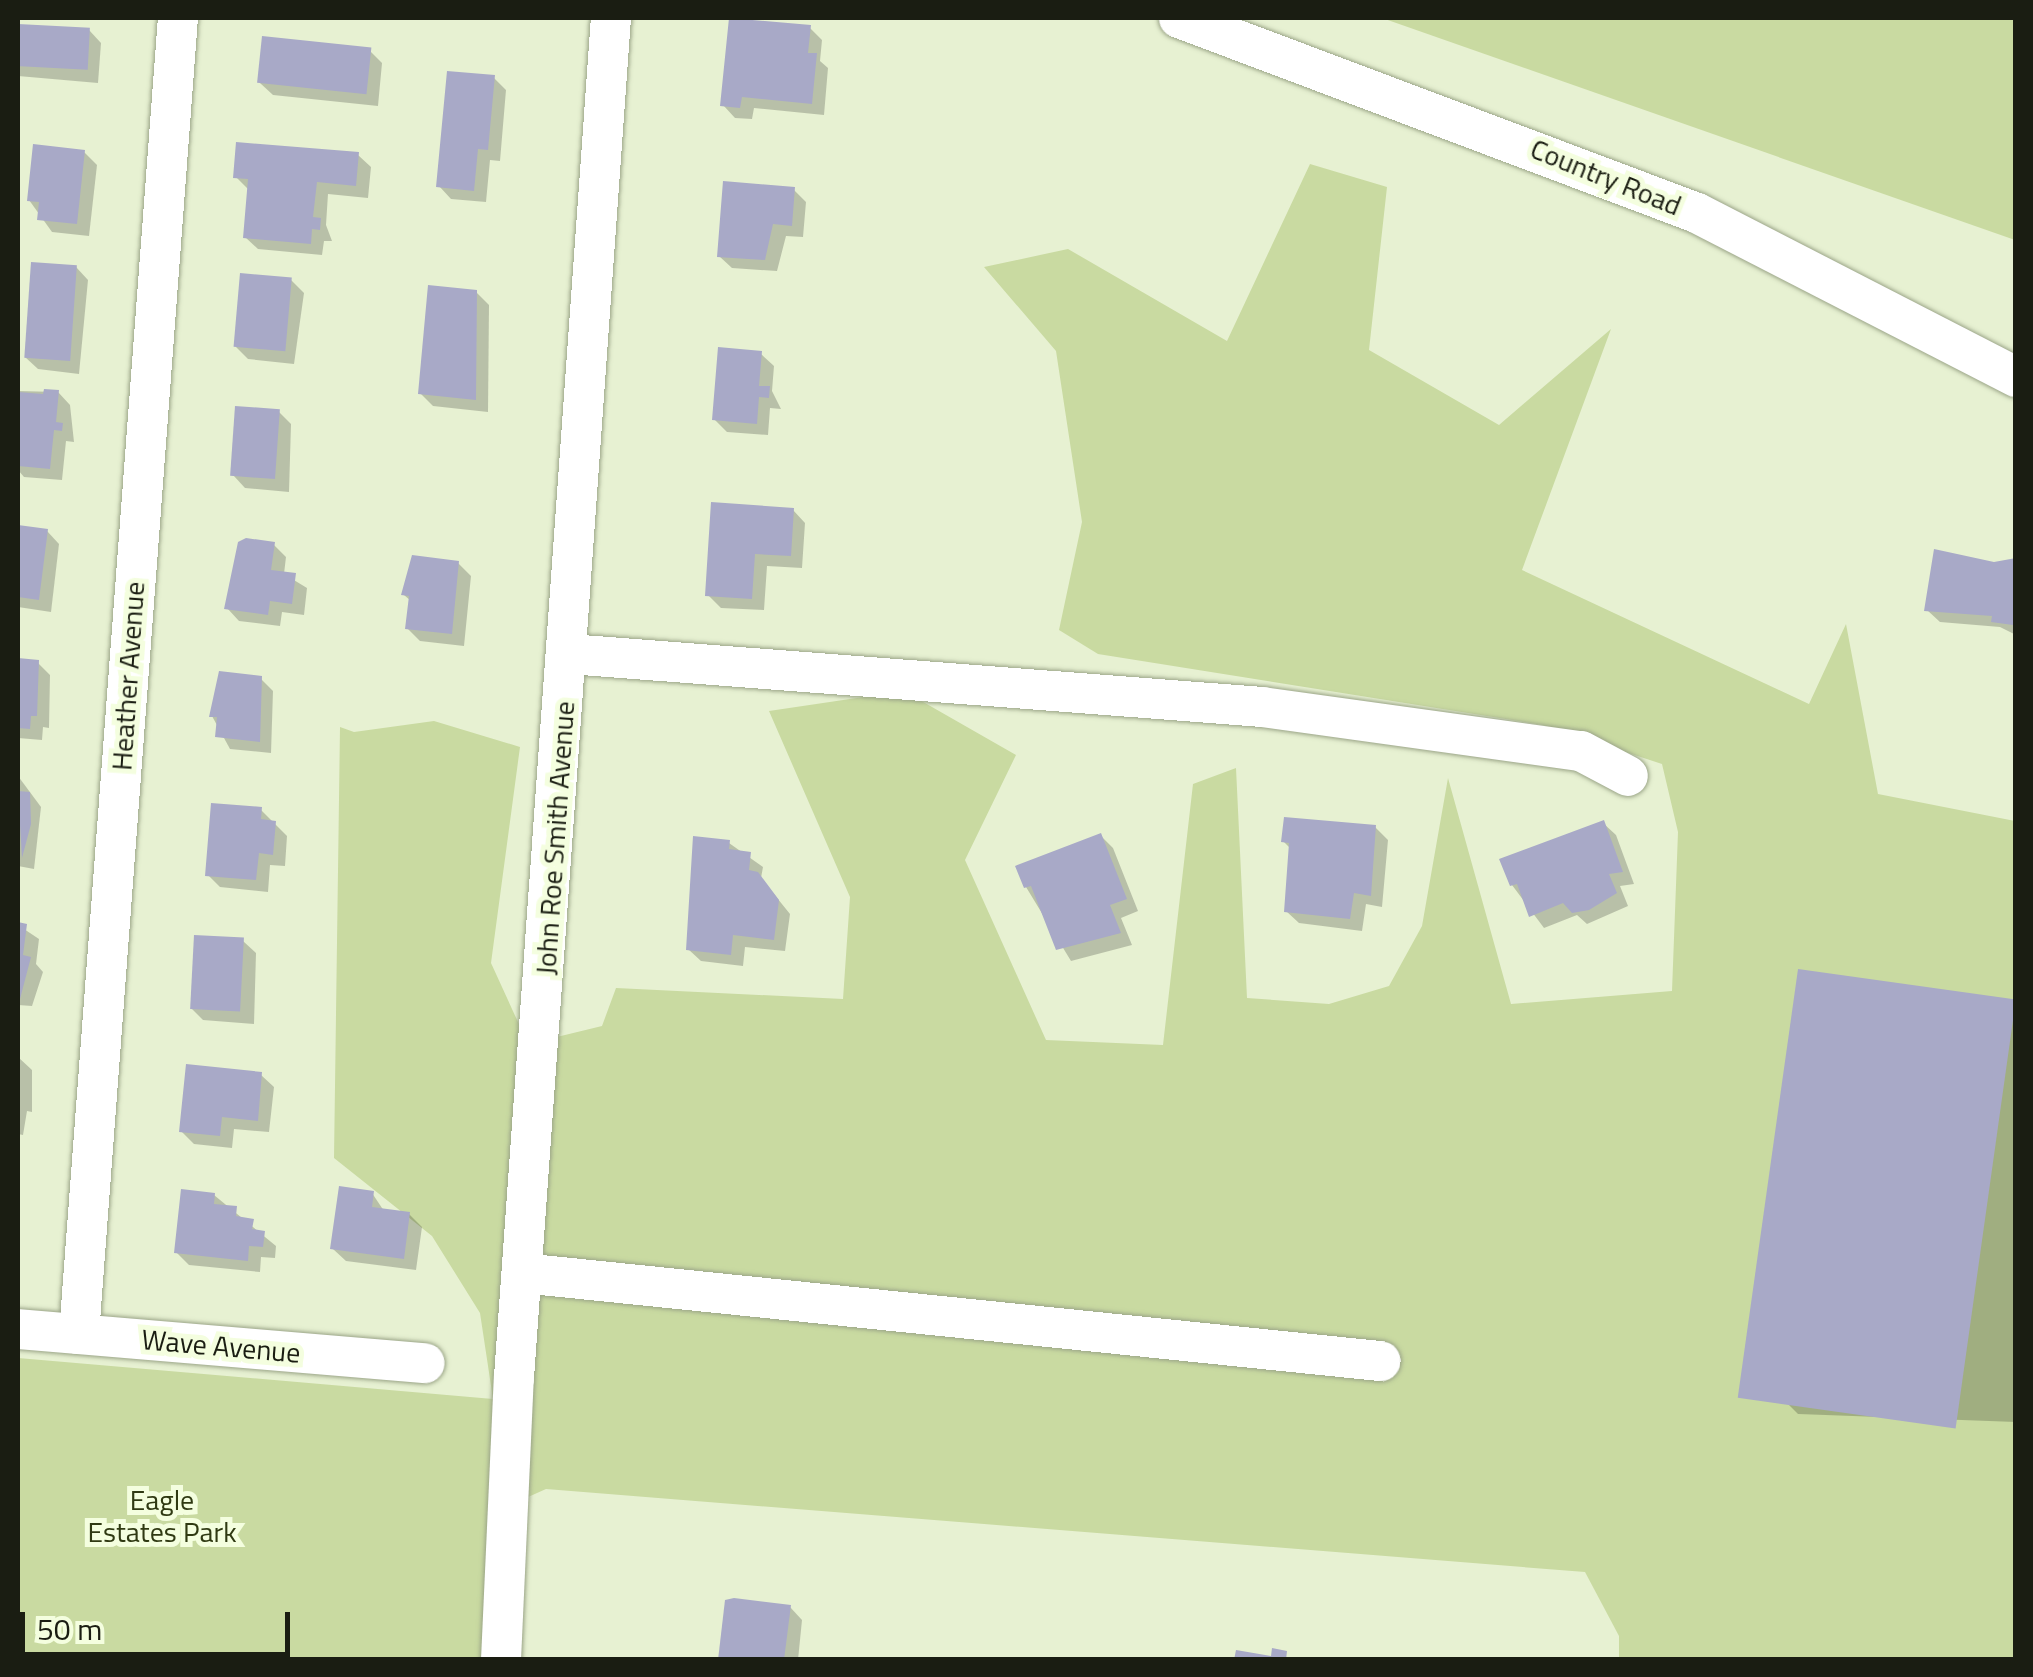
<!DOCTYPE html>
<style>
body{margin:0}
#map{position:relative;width:2033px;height:1677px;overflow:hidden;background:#e7f1d2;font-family:"Titillium Web",sans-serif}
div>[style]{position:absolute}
.green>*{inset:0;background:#c9daa1}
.shadow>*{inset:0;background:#0003}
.building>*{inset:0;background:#a8a9c7;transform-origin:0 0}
.roads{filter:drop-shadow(0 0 2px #9ba588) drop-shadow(0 0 2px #9ba588)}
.minor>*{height:40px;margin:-20px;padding:0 20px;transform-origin:20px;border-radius:20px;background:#fff}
span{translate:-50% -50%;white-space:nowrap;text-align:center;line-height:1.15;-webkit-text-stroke:10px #f4fedf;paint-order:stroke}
.street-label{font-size:28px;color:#1a1d12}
.park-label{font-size:28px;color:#2f3912}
.frame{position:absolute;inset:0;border:20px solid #1a1d12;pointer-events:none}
.scale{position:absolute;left:20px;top:1612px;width:270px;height:45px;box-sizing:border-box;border:5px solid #1a1d12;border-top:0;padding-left:12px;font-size:30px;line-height:35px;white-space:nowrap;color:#1a1d12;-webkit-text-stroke:8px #f4fedf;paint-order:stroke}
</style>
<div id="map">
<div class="green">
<i style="clip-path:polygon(1382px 18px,2015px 18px,2015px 240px)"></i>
<i style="clip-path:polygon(1310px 164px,1387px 187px,1369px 350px,1499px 425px,1611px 329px,1522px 570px,1809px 704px,1846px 624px,1878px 794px,2015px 821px,2015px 1659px,1619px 1659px,1619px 1636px,1585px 1572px,546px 1489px,501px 1509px,490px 1659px,18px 1659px,18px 1358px,493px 1399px,480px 1313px,432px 1236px,334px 1158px,340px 727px,354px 732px,434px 721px,520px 747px,491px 963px,528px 1044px,602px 1026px,616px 988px,843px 999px,850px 897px,769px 711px,904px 691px,1016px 755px,965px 860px,1046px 1040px,1163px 1045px,1193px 784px,1236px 768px,1247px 998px,1329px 1004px,1389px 986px,1422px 926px,1448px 778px,1511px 1004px,1672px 991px,1678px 832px,1662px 764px,1543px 725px,1098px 654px,1059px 630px,1082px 522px,1056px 351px,984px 267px,1068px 249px,1227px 341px)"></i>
</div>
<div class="shadow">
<i style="clip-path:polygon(18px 26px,89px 30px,101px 43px,98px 83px,18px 76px)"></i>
<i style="clip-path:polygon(809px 27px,822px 40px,820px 61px,828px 68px,824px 115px,754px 108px,752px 119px,735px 118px,723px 105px)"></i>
<i style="clip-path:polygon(369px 50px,382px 63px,378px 106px,273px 95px,260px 83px)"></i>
<i style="clip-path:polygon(494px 78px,506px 90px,500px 161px,490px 160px,486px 202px,451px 199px,439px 186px)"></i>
<i style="clip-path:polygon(84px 152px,97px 165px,89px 236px,52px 232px,29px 200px)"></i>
<i style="clip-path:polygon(358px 155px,371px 167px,368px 198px,328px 194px,326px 225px,332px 241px,324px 241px,322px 255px,258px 249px,245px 237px,249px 190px,236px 177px)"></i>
<i style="clip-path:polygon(793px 189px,806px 202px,803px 237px,786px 236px,777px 271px,732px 268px,719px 256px)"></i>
<i style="clip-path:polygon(76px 267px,88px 280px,79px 374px,38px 369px,25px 357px)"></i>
<i style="clip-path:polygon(291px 280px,304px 293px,294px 364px,248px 359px,236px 347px)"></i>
<i style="clip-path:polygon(476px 292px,489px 305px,488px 412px,433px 406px,420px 393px)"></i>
<i style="clip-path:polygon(761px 354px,774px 366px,772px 391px,781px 409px,770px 408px,768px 435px,727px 432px,714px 419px)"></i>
<i style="clip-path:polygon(18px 391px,58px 392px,70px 405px,74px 442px,66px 441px,62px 480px,24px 477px,18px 470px)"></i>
<i style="clip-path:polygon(279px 412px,291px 424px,289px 492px,245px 488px,233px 475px)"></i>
<i style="clip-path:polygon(793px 510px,805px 523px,802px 568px,767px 566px,764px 610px,721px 608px,708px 595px)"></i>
<i style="clip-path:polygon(18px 527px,47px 531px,59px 544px,51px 612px,18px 607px)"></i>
<i style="clip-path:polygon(274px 545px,286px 557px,284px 574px,307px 588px,304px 615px,282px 612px,280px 626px,239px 621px,227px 608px)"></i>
<i style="clip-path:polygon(2016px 561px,2016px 635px,2000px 627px,1940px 622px,1927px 610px)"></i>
<i style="clip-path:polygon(458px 563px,471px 576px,464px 646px,420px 641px,407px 628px,411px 601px,404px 595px)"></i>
<i style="clip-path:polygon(18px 660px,38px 663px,50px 675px,49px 728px,43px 727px,42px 740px,18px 738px)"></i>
<i style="clip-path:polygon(260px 678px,273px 691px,271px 753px,230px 749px,212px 716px)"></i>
<i style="clip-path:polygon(18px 776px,41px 807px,34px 869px,18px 866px)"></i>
<i style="clip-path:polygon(261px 810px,287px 836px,285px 866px,270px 865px,268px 892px,220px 887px,208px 875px)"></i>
<i style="clip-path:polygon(1603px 823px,1616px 835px,1634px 884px,1620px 886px,1628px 906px,1587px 924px,1577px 915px,1544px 928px,1512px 885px)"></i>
<i style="clip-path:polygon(1375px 827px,1388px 840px,1382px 907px,1366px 904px,1362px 931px,1299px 923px,1286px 911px,1291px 849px,1284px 842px)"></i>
<i style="clip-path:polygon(1101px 836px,1113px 848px,1138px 911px,1121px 918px,1132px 945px,1071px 961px,1026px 887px)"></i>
<i style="clip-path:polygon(729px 843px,763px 867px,761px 878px,790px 914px,785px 951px,745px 947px,743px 966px,701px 961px,688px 949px)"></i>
<i style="clip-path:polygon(18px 925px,39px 939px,36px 964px,43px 972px,32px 1006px,18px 1005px)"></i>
<i style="clip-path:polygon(243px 941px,256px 953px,254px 1024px,203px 1020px,191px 1008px)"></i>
<i style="clip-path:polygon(2016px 1001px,2016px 1422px,1798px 1414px,1785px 1401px)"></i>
<i style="clip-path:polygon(18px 1057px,32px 1070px,32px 1112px,27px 1111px,23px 1135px,18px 1134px)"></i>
<i style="clip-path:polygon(261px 1075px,274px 1087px,269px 1132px,234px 1129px,232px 1148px,194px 1144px,181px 1131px)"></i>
<i style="clip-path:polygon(372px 1193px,384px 1211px,409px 1214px,422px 1227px,416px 1270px,346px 1261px,333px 1249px)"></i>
<i style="clip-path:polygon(214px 1195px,276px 1246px,275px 1258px,261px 1257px,260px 1272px,189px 1265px,176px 1252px)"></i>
<i style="clip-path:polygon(790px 1607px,802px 1620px,798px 1660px,719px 1660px)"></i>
</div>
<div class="building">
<i style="clip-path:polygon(729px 18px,811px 25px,808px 53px,817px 53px,812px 104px,742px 97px,740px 108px,720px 106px)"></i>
<i style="left:18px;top:24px;width:72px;height:42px;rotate:3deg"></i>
<i style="left:262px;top:36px;width:110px;height:47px;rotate:6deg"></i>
<i style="clip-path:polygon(447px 71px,495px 75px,488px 150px,478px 149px,474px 191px,436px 187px)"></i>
<i style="clip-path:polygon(236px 142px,359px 152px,356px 186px,317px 182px,313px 217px,321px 218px,320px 230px,312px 229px,311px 244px,243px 238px,248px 179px,233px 178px)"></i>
<i style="clip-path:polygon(33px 144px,85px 150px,77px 224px,37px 220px,39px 202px,27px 201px)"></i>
<i style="clip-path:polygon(723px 181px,795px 187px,792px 226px,773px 224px,765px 260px,717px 257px)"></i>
<i style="left:31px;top:262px;width:46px;height:96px;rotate:4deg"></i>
<i style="left:240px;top:273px;width:52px;height:74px;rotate:5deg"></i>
<i style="clip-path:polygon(428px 285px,477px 290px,476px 400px,418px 394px)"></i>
<i style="clip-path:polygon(718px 347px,762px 351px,759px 386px,770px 386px,769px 398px,759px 397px,757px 424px,712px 420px)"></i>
<i style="clip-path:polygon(44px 389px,59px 390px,56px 422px,63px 423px,62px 431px,54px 430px,50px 469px,18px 466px,18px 392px,43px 394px)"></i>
<i style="left:235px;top:406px;width:45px;height:70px;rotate:4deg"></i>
<i style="clip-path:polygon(711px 502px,794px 508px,791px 556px,755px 554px,752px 599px,705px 596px)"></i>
<i style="clip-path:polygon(18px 525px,48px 529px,39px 600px,18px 597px)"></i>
<i style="clip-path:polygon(246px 538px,275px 542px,271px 570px,296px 573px,292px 604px,270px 601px,268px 615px,224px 609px,238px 542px)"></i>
<i style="clip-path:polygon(1934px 549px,1994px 562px,2016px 558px,2013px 625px,1991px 622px,1992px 616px,1924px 611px)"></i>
<i style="clip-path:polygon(412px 555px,459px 561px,452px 634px,405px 629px,409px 596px,401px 595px)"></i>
<i style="clip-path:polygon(18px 658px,39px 660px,37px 716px,31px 716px,30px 729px,18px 728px)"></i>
<i style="clip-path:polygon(219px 671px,262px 676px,260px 742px,215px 737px,217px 717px,209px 717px)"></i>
<i style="clip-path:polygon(18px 791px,30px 792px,31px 824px,22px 858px)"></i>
<i style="clip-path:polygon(211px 803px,262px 807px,261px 819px,276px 821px,273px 855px,259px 853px,256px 880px,205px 876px)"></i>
<i style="clip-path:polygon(1284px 817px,1376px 825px,1371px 896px,1354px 893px,1350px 919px,1284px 912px,1289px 843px,1281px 842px)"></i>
<i style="clip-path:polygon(1604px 820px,1623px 872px,1609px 874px,1617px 893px,1589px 910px,1572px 913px,1563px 903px,1529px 917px,1517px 884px,1510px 886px,1499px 859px)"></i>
<i style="clip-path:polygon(1101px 833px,1127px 899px,1110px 905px,1121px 933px,1056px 950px,1031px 886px,1024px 888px,1015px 866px)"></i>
<i style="clip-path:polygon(693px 836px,730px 840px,729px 849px,751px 852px,749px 870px,758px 872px,779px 900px,774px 940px,733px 935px,731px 955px,686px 950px)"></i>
<i style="clip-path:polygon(18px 922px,27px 924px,23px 955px,31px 957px,20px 999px)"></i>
<i style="left:194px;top:935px;width:50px;height:74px;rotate:3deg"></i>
<i style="left:1798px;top:969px;width:220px;height:433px;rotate:8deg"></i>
<i style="clip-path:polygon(186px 1064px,262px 1072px,258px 1121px,222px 1117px,220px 1136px,179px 1132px)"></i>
<i style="clip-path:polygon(339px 1186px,374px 1191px,372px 1207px,410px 1212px,404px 1259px,330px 1249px)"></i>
<i style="clip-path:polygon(181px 1189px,215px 1193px,214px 1204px,237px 1206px,236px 1216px,254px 1219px,252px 1229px,265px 1231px,263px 1247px,249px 1246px,248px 1261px,174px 1253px)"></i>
<i style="clip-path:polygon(734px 1598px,791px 1605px,784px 1660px,718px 1660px,725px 1600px)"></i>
<i style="clip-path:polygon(1272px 1648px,1287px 1651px,1286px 1660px,1234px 1660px,1236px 1650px,1271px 1656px)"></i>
</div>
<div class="roads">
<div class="minor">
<i style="left:1179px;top:18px;width:553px;rotate:20.63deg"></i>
<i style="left:1697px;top:213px;width:359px;rotate:27.2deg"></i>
<i style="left:569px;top:654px;width:695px;rotate:4.37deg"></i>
<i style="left:1262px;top:707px;width:322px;rotate:7.9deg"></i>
<i style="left:1581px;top:751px;width:53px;rotate:28deg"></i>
<i style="left:522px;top:1273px;width:863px;rotate:5.86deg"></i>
<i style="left:18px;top:1329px;width:408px;rotate:4.8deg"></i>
<i style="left:79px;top:1334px;width:1320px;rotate:-85.7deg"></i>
<i style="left:501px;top:1660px;width:283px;rotate:-87.4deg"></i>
<i style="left:514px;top:1377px;width:1362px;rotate:-85.92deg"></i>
</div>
</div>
<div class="street-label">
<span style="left:1606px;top:177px;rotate:22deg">Country Road</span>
<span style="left:128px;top:676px;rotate:-86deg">Heather Avenue</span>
<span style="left:555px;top:838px;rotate:-86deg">John Roe Smith Avenue</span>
<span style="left:221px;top:1346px;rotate:5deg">Wave Avenue</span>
</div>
<div class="park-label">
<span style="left:162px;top:1516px">Eagle<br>Estates Park</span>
</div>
<div class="frame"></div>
<div class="scale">50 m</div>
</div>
